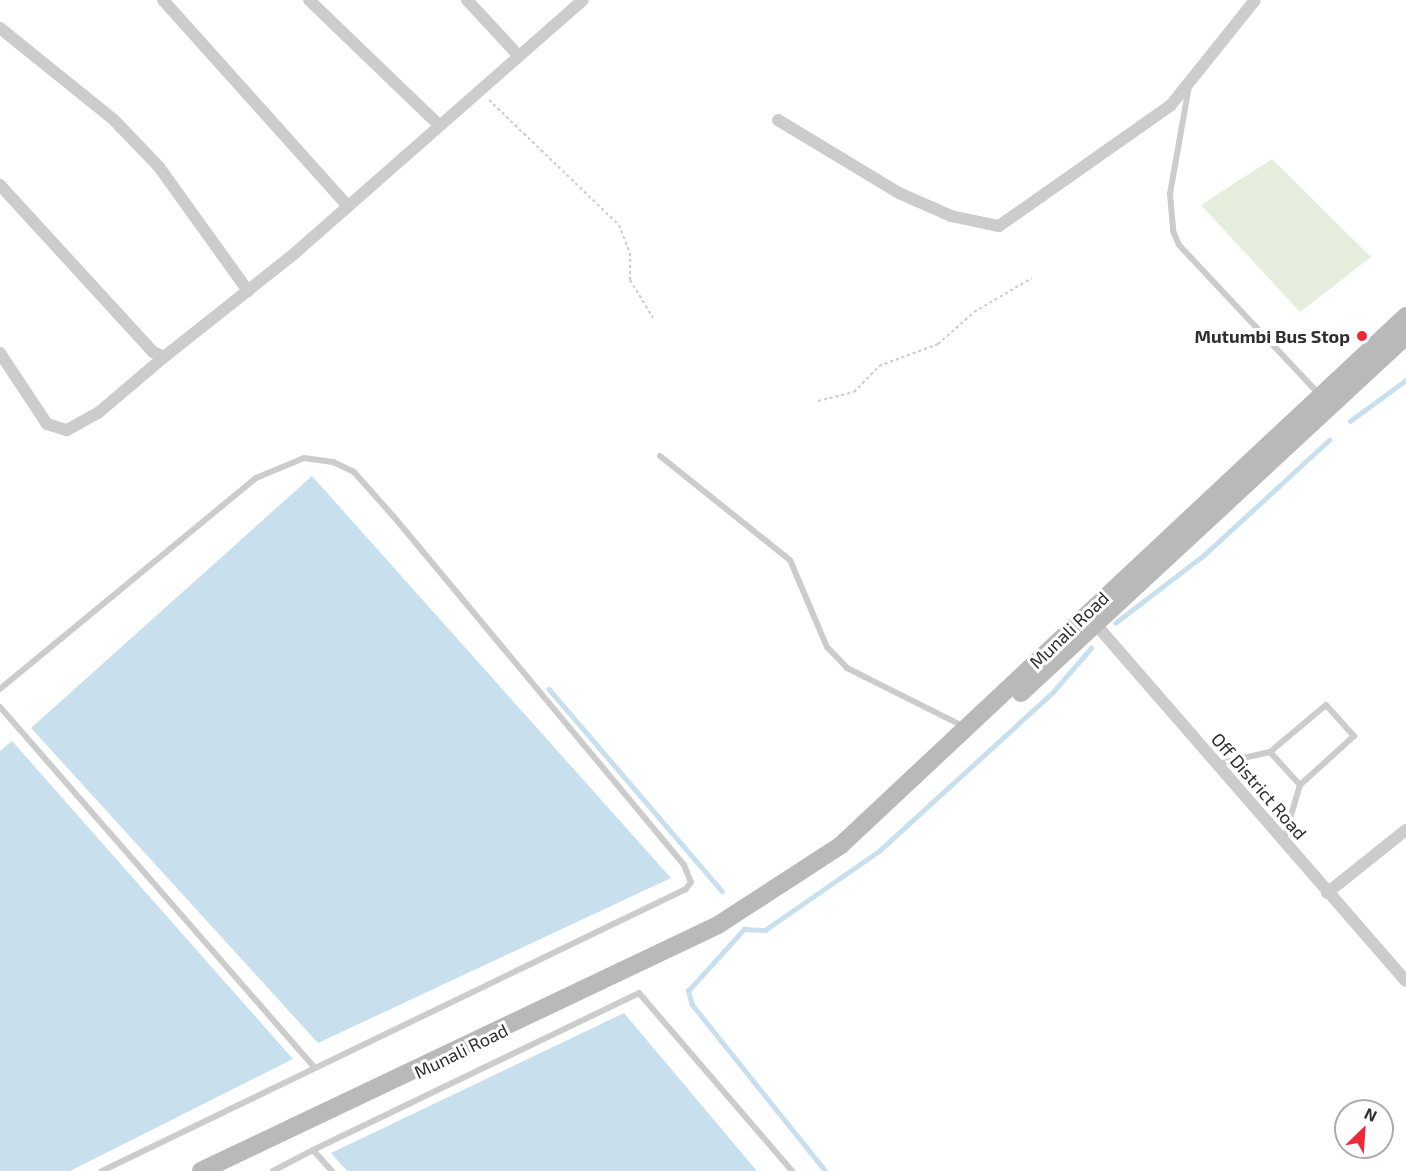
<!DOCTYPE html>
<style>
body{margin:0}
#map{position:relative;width:1406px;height:1171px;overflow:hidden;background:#fff;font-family:"Exo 2",sans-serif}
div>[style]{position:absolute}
.green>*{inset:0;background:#e5eddc}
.water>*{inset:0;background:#c8dfee}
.stream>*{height:4.5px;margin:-2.25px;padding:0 2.25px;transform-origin:2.25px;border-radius:2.25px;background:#c8dfee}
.path>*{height:2px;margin-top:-1px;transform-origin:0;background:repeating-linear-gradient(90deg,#ccc 0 3px,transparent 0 6px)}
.lane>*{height:6px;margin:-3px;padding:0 3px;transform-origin:3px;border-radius:3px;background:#ccc}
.street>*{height:12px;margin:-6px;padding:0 6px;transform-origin:6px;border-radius:6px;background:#ccc}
.secondary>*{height:18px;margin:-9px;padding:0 9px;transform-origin:9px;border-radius:9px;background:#b9b9b9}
.dots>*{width:16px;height:16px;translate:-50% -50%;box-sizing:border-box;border:3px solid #fff;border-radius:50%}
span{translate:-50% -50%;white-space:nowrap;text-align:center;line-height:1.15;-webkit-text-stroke:6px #fff;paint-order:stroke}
.poi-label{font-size:18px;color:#2f2f2f;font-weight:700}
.right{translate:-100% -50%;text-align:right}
.street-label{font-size:18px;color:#2f2f2f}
.north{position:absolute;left:1334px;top:1099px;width:60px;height:60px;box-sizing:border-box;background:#fff;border:2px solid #acacac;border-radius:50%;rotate:25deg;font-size:16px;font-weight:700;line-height:24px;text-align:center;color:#2f2f2f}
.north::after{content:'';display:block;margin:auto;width:21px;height:27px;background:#ef2837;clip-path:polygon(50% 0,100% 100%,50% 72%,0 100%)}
</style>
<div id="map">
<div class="green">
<i style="clip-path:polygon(1272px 159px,1371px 257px,1300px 312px,1201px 205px)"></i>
</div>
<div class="water">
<i style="clip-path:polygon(312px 476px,671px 878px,318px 1043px,31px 728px)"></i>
<i style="clip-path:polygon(12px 741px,293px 1059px,70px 1171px,0 1171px,0 751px)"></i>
<i style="clip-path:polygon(624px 1013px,757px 1171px,347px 1171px,331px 1153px)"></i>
</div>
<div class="stream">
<i style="left:1350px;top:421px;width:69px;rotate:-36.2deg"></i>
<i style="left:1115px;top:623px;width:112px;rotate:-37.4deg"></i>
<i style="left:1204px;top:555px;width:170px;rotate:-42.6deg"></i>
<i style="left:549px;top:689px;width:266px;rotate:49.4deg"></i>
<i style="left:825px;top:1171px;width:213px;rotate:-128.7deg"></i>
<i style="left:692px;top:1005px;width:15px;rotate:-106deg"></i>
<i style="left:688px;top:991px;width:84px;rotate:-47.9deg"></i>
<i style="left:744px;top:929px;width:21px;rotate:3deg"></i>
<i style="left:765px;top:930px;width:139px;rotate:-34.7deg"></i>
<i style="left:879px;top:851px;width:236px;rotate:-42.4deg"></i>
<i style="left:1053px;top:692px;width:58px;rotate:-49.2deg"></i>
</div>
<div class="path">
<i style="left:489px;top:100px;width:180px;rotate:43.9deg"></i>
<i style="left:619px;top:225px;width:30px;rotate:69deg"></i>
<i style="left:630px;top:253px;width:27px;rotate:90deg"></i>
<i style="left:630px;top:280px;width:44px;rotate:58.8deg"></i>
<i style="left:818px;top:401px;width:37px;rotate:-14deg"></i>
<i style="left:854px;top:392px;width:36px;rotate:-46deg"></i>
<i style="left:879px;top:366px;width:63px;rotate:-20.4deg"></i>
<i style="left:938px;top:344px;width:48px;rotate:-41.6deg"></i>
<i style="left:974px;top:312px;width:67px;rotate:-30.4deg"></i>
</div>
<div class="lane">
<i style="left:1189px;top:86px;width:110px;rotate:100deg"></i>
<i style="left:1170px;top:194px;width:37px;rotate:85deg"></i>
<i style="left:1173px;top:231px;width:15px;rotate:67deg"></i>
<i style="left:1179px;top:245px;width:206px;rotate:46.8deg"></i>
<i style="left:660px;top:456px;width:166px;rotate:38.7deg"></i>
<i style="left:790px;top:560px;width:95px;rotate:67deg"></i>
<i style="left:827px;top:647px;width:29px;rotate:46deg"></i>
<i style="left:847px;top:668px;width:132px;rotate:26.6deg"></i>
<i style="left:0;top:689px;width:332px;rotate:-39.5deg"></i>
<i style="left:256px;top:478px;width:52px;rotate:-22.6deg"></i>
<i style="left:304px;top:458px;width:29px;rotate:8deg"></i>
<i style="left:333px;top:462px;width:23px;rotate:25deg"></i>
<i style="left:354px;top:472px;width:60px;rotate:48.4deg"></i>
<i style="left:394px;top:517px;width:453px;rotate:50.2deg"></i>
<i style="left:684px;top:865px;width:18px;rotate:68deg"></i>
<i style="left:691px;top:882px;width:9px;rotate:126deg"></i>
<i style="left:686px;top:889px;width:649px;rotate:154.23deg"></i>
<i style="left:0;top:707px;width:476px;rotate:48.9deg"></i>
<i style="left:1270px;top:752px;width:45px;rotate:47.7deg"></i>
<i style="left:1217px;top:764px;width:54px;rotate:-12.8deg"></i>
<i style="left:1270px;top:752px;width:73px;rotate:-40deg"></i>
<i style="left:1326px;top:705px;width:42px;rotate:47.9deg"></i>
<i style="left:1354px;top:736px;width:73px;rotate:137.8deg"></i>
<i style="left:1300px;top:785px;width:56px;rotate:106.5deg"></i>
<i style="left:313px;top:1150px;width:362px;rotate:-25.7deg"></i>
<i style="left:639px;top:993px;width:235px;rotate:49.3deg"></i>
<i style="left:273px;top:1171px;width:45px;rotate:-27.7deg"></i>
<i style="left:313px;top:1150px;width:28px;rotate:48deg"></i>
</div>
<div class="street">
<i style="left:163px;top:0;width:277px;rotate:48.1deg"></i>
<i style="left:309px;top:0;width:180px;rotate:43.9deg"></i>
<i style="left:467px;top:0;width:75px;rotate:47.2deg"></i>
<i style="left:0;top:28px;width:146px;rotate:38.9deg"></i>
<i style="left:114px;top:120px;width:65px;rotate:46.2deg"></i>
<i style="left:159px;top:167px;width:153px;rotate:54.3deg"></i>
<i style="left:778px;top:120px;width:141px;rotate:31.1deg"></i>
<i style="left:899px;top:193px;width:57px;rotate:23.9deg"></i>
<i style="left:951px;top:216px;width:49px;rotate:11.8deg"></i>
<i style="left:999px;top:226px;width:210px;rotate:-35.1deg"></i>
<i style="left:1171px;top:105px;width:134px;rotate:-51.3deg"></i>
<i style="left:0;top:185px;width:226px;rotate:47.5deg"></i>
<i style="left:153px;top:352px;width:12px;rotate:24deg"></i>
<i style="left:164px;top:357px;width:167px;rotate:-38.4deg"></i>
<i style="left:295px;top:253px;width:383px;rotate:-41.3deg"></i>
<i style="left:0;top:353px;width:85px;rotate:56.5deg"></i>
<i style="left:47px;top:424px;width:21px;rotate:17deg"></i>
<i style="left:67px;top:430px;width:35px;rotate:-29deg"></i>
<i style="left:98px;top:413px;width:87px;rotate:-40.3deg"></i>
<i style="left:1092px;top:620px;width:478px;rotate:49deg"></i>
<i style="left:1327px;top:893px;width:101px;rotate:-38.6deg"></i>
</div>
<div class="secondary">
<i style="left:1021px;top:693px;width:525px;rotate:-42.84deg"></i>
<i style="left:201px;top:1171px;width:573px;rotate:-25.45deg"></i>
<i style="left:718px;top:925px;width:147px;rotate:-33deg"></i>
<i style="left:841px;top:845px;width:774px;rotate:-43.12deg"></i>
</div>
<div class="dots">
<i style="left:1362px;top:336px;background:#ef2837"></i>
</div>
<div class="poi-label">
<span class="right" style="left:1350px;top:336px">Mutumbi Bus Stop</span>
</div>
<div class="street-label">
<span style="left:1069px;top:630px;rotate:-44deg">Munali Road</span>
<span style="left:1259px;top:786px;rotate:49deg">Off District Road</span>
<span style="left:461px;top:1051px;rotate:-26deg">Munali Road</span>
</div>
<div class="north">N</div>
</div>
